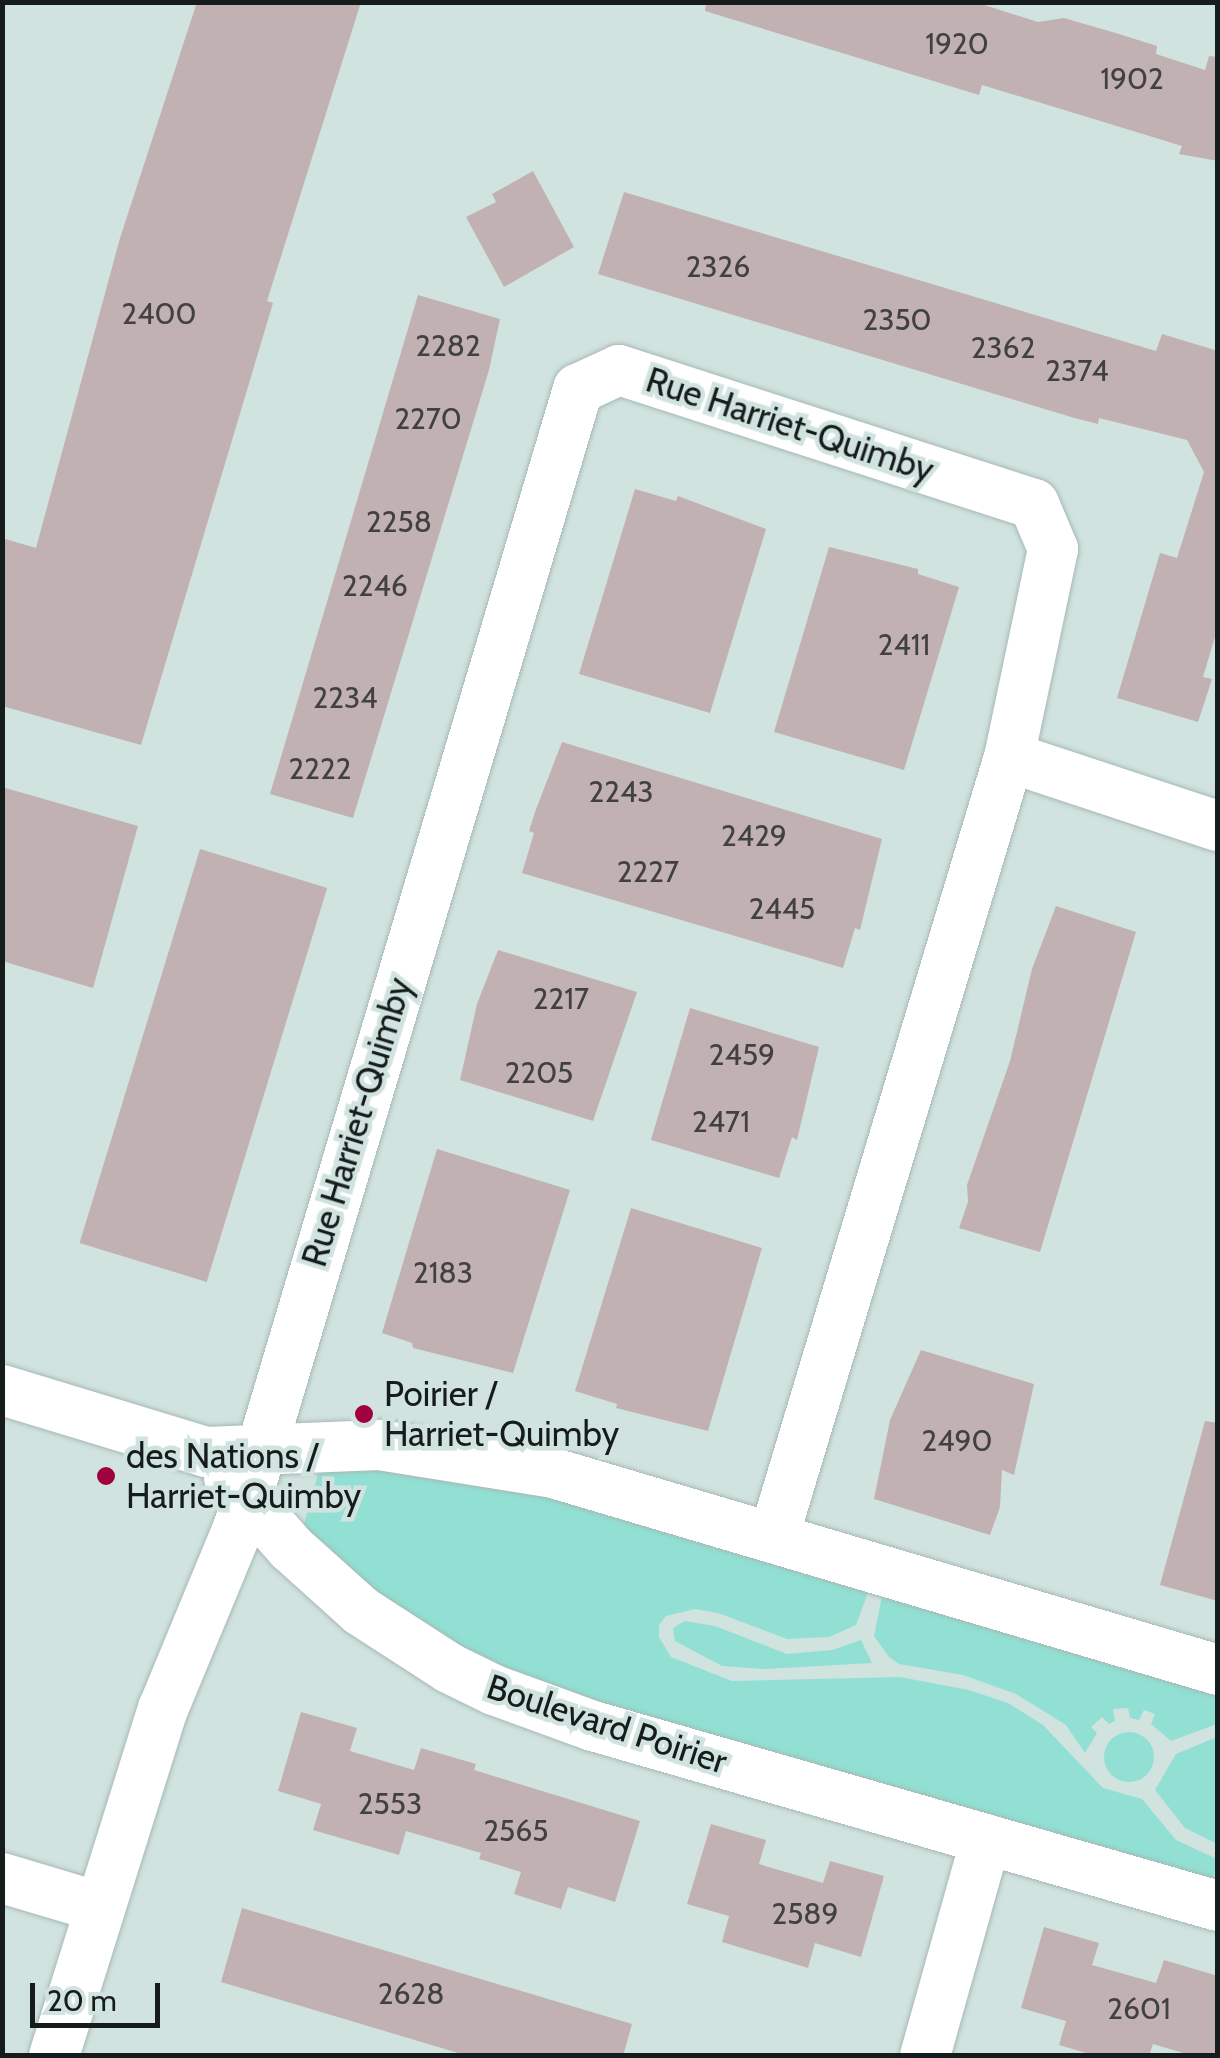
<!DOCTYPE html>
<style>
body{margin:0}
#map{position:relative;width:1220px;height:2058px;overflow:hidden;background:#d1e3df;font-family:Cabin,sans-serif}
div>[style]{position:absolute}
.green>*{inset:0;background:#91e0d3}
.round{border-radius:50%}
.building>*{inset:0;background:#c2b1b3;transform-origin:0 0}
.roads{filter:drop-shadow(0 0 2px #a7b8b5) drop-shadow(0 0 2px #a7b8b5)}
.minor>*{height:50px;margin:-25px;padding:0 25px;transform-origin:25px;border-radius:25px;background:#fff}
.dots>*{width:28px;height:28px;translate:-50% -50%;box-sizing:border-box;border:5px solid #d1e3df;border-radius:50%}
span{translate:-50% -50%;white-space:nowrap;text-align:center;line-height:1.15;-webkit-text-stroke:9px #d1e3df;paint-order:stroke}
.number-label{font-size:30px;color:#414141}
.number-label span{-webkit-text-stroke-width:0}
.street-label{font-size:35px;color:#161c1b}
.poi-label{font-size:35px;color:#161c1b}
.left{translate:0 -50%;text-align:left}
.frame{position:absolute;inset:0;border:5px solid #161c1b;pointer-events:none}
.scale{position:absolute;left:30px;top:1983px;width:130px;height:45px;box-sizing:border-box;border:5px solid #161c1b;border-top:0;padding-left:12px;font-size:30px;line-height:35px;white-space:nowrap;color:#161c1b;-webkit-text-stroke:8px #d1e3df;paint-order:stroke}
</style>
<div id="map">
<div class="green">
<i style="clip-path:polygon(371px 1465px,509px 1484px,870px 1587px,856px 1625px,829px 1637px,787px 1639px,718px 1613px,695px 1609px,666px 1616px,659px 1625px,659px 1637px,671px 1657px,732px 1681px,900px 1677px,969px 1690px,1008px 1703px,1043px 1725px,1103px 1788px,1142px 1799px,1176px 1840px,1217px 1859px,1213px 1882px,625px 1711px,516px 1676px,473px 1655px,391px 1606px,303px 1528px,318px 1474px)"></i>
<i style="clip-path:polygon(883px 1591px,1217px 1688px,1217px 1724px,1171px 1741px,1151px 1724px,1155px 1714px,1144px 1710px,1139px 1720px,1130px 1718px,1128px 1708px,1113px 1709px,1115px 1721px,1109px 1724px,1102px 1717px,1091px 1727px,1097px 1733px,1085px 1753px,1066px 1725px,1016px 1694px,963px 1675px,899px 1664px,889px 1657px,874px 1636px)"></i>
<i style="clip-path:polygon(685px 1621px,715px 1626px,787px 1654px,832px 1650px,861px 1640px,872px 1663px,765px 1669px,722px 1666px,675px 1641px,673px 1628px)"></i>
<i class="round" style="left:1104px;top:1732px;width:50px;height:50px"></i>
<i style="clip-path:polygon(1217px 1737px,1218px 1737px,1217px 1844px,1185px 1828px,1155px 1790px,1176px 1754px)"></i>
</div>
<div class="building">
<i style="clip-path:polygon(197px 2px,361px 2px,267px 301px,273px 303px,141px 745px,2px 706px,2px 538px,36px 548px,120px 238px)"></i>
<i style="clip-path:polygon(706px 2px,975px 2px,1038px 22px,1064px 18px,1119px 34px,1157px 46px,1156px 54px,1205px 70px,1209px 56px,1218px 57px,1218px 161px,1179px 154px,1182px 146px,982px 85px,979px 95px,705px 11px)"></i>
<i style="clip-path:polygon(533px 171px,574px 247px,504px 287px,466px 217px,496px 202px,492px 194px)"></i>
<i style="clip-path:polygon(624px 192px,1156px 351px,1162px 334px,1218px 351px,1218px 627px,1203px 677px,1212px 679px,1198px 722px,1117px 698px,1160px 553px,1177px 558px,1204px 472px,1187px 440px,1099px 418px,1098px 424px,1071px 417px,598px 274px)"></i>
<i style="clip-path:polygon(418px 295px,500px 319px,489px 370px,353px 818px,270px 794px)"></i>
<i style="clip-path:polygon(635px 489px,676px 501px,678px 496px,766px 529px,710px 713px,579px 674px)"></i>
<i style="clip-path:polygon(829px 547px,918px 569px,918px 574px,959px 587px,904px 770px,774px 732px)"></i>
<i style="clip-path:polygon(562px 742px,882px 839px,860px 930px,855px 928px,843px 968px,522px 873px,534px 833px,529px 831px,535px 812px)"></i>
<i style="clip-path:polygon(2px 787px,138px 826px,93px 988px,2px 961px)"></i>
<i style="left:200px;top:849px;width:133px;height:412px;rotate:17deg"></i>
<i style="clip-path:polygon(1056px 906px,1136px 932px,1040px 1252px,959px 1228px,968px 1202px,967px 1185px,1010px 1061px,1032px 969px)"></i>
<i style="clip-path:polygon(498px 950px,637px 992px,593px 1121px,460px 1080px,477px 1004px)"></i>
<i style="clip-path:polygon(690px 1008px,819px 1047px,797px 1140px,792px 1137px,779px 1178px,651px 1140px)"></i>
<i style="clip-path:polygon(437px 1149px,570px 1190px,513px 1373px,413px 1348px,412px 1343px,382px 1333px)"></i>
<i style="clip-path:polygon(631px 1208px,762px 1248px,708px 1431px,616px 1408px,617px 1404px,575px 1391px)"></i>
<i style="clip-path:polygon(921px 1350px,1034px 1384px,1014px 1475px,1002px 1470px,1000px 1507px,990px 1535px,874px 1499px,890px 1420px)"></i>
<i style="clip-path:polygon(1205px 1421px,1218px 1423px,1218px 1601px,1160px 1585px)"></i>
<i style="clip-path:polygon(301px 1712px,357px 1728px,350px 1751px,414px 1770px,421px 1748px,476px 1764px,474px 1770px,640px 1821px,615px 1902px,568px 1887px,561px 1909px,514px 1894px,521px 1872px,479px 1859px,481px 1853px,406px 1831px,399px 1855px,313px 1830px,321px 1804px,278px 1791px)"></i>
<i style="clip-path:polygon(711px 1824px,766px 1840px,759px 1864px,823px 1883px,830px 1861px,884px 1876px,861px 1957px,815px 1943px,808px 1968px,722px 1942px,729px 1916px,687px 1904px)"></i>
<i style="clip-path:polygon(242px 1908px,632px 2024px,623px 2056px,468px 2056px,221px 1982px)"></i>
<i style="clip-path:polygon(1044px 1927px,1099px 1943px,1092px 1965px,1156px 1983px,1164px 1960px,1218px 1976px,1218px 2056px,1193px 2056px,1153px 2044px,1149px 2056px,1096px 2056px,1059px 2045px,1066px 2021px,1021px 2008px)"></i>
</div>
<div class="roads">
<div class="minor">
<i style="left:1009px;top:757px;width:220px;rotate:18.3deg"></i>
<i style="left:2px;top:1390px;width:213px;rotate:16.9deg"></i>
<i style="left:206px;top:1452px;width:173px;rotate:-2.3deg"></i>
<i style="left:379px;top:1445px;width:176px;rotate:9.1deg"></i>
<i style="left:553px;top:1473px;width:694px;rotate:16.5deg"></i>
<i style="left:229px;top:1478px;width:94px;rotate:48.5deg"></i>
<i style="left:291px;top:1548px;width:94px;rotate:42deg"></i>
<i style="left:361px;top:1611px;width:105px;rotate:32.9deg"></i>
<i style="left:449px;top:1668px;width:50px;rotate:26.1deg"></i>
<i style="left:494px;top:1690px;width:105px;rotate:20deg"></i>
<i style="left:593px;top:1726px;width:650px;rotate:16.07deg"></i>
<i style="left:2px;top:1878px;width:101px;rotate:16.6deg"></i>
<i style="left:54px;top:2056px;width:364px;rotate:-72.6deg"></i>
<i style="left:163px;top:1709px;width:196px;rotate:-67.5deg"></i>
<i style="left:238px;top:1528px;width:1189px;rotate:-73.38deg"></i>
<i style="left:578px;top:389px;width:45px;rotate:-24.9deg"></i>
<i style="left:619px;top:370px;width:436px;rotate:17.9deg"></i>
<i style="left:1034px;top:504px;width:49px;rotate:67.1deg"></i>
<i style="left:1053px;top:549px;width:213px;rotate:101.9deg"></i>
<i style="left:1009px;top:757px;width:814px;rotate:106.79deg"></i>
<i style="left:925px;top:2056px;width:225px;rotate:-74.3deg"></i>
</div>
</div>
<div class="dots">
<i style="left:364px;top:1414px;background:#a00240"></i>
<i style="left:106px;top:1476px;background:#a00240"></i>
</div>
<div class="number-label">
<span style="left:957px;top:44px">1920</span>
<span style="left:1132px;top:79px">1902</span>
<span style="left:718px;top:267px">2326</span>
<span style="left:159px;top:314px">2400</span>
<span style="left:897px;top:320px">2350</span>
<span style="left:448px;top:346px">2282</span>
<span style="left:1003px;top:348px">2362</span>
<span style="left:1077px;top:371px">2374</span>
<span style="left:428px;top:419px">2270</span>
<span style="left:399px;top:522px">2258</span>
<span style="left:375px;top:586px">2246</span>
<span style="left:904px;top:645px">2411</span>
<span style="left:345px;top:698px">2234</span>
<span style="left:320px;top:769px">2222</span>
<span style="left:621px;top:792px">2243</span>
<span style="left:754px;top:836px">2429</span>
<span style="left:648px;top:872px">2227</span>
<span style="left:782px;top:909px">2445</span>
<span style="left:561px;top:999px">2217</span>
<span style="left:742px;top:1055px">2459</span>
<span style="left:539px;top:1073px">2205</span>
<span style="left:721px;top:1122px">2471</span>
<span style="left:443px;top:1273px">2183</span>
<span style="left:957px;top:1441px">2490</span>
<span style="left:390px;top:1804px">2553</span>
<span style="left:516px;top:1831px">2565</span>
<span style="left:805px;top:1914px">2589</span>
<span style="left:411px;top:1994px">2628</span>
<span style="left:1139px;top:2009px">2601</span>
</div>
<div class="street-label">
<span style="left:790px;top:425px;rotate:18deg">Rue Harriet-Quimby</span>
<span style="left:357px;top:1122px;rotate:-73deg">Rue Harriet-Quimby</span>
<span style="left:607px;top:1724px;rotate:18deg">Boulevard Poirier</span>
</div>
<div class="poi-label">
<span class="left" style="left:384px;top:1414px">Poirier /<br>Harriet-Quimby</span>
<span class="left" style="left:126px;top:1476px">des Nations /<br>Harriet-Quimby</span>
</div>
<div class="frame"></div>
<div class="scale">20 m</div>
</div>
